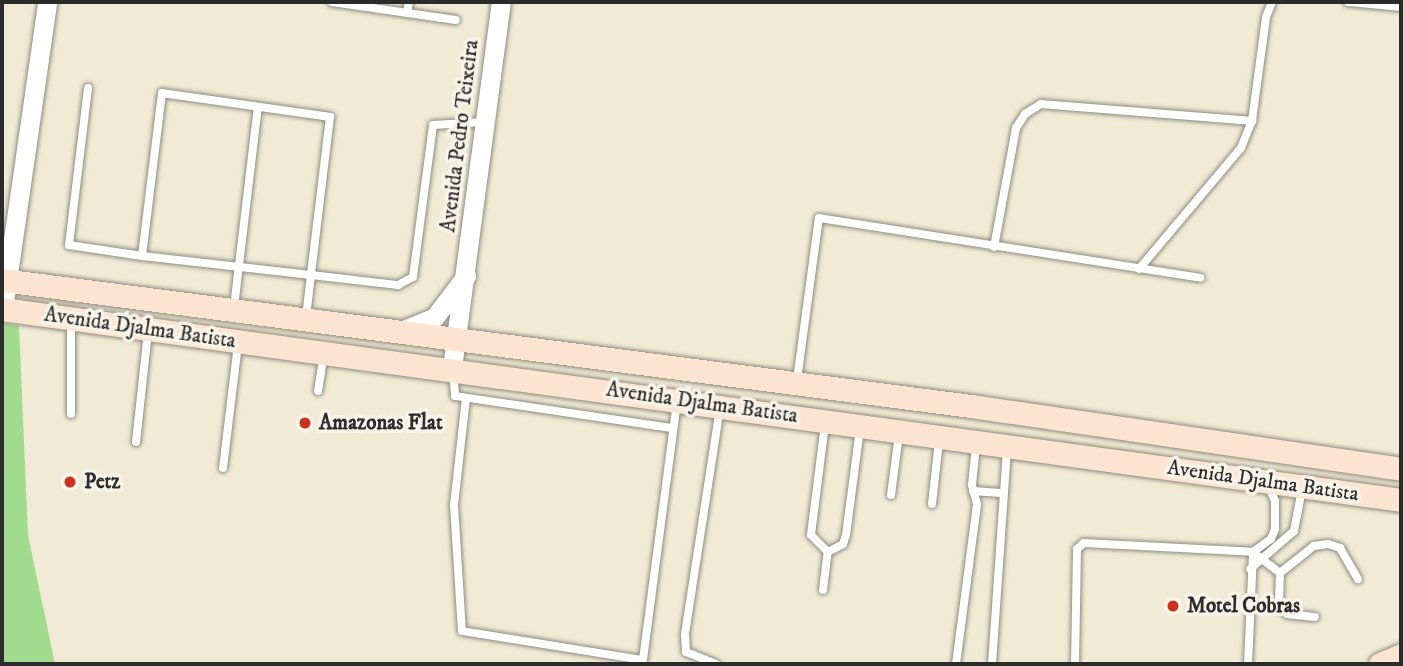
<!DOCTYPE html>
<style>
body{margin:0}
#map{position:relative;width:1403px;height:666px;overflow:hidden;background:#f1ebd5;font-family:"IM FELL DW Pica",serif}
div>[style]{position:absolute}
.green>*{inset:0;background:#a0db8e}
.roads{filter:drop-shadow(0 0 2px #8e8b80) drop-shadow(0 0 2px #8e8b80)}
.service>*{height:8px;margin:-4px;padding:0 4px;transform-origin:4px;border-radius:4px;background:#fff}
.tertiary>*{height:19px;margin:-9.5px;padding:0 9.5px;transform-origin:9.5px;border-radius:9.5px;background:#fff}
.secondary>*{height:23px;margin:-11.5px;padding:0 11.5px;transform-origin:11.5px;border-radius:11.5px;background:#fde4d0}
.dots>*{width:19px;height:19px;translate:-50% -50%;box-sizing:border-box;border:4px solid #f7f3e8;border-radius:50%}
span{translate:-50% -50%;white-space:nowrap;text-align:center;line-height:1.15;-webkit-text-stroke:7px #f7f3e8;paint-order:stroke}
.street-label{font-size:21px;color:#2b2b2b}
.poi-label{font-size:21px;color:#2b2b2b;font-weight:700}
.left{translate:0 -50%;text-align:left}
.frame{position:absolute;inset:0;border:4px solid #2b2b2b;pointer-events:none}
</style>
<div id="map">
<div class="green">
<i style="clip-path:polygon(2px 323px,19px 326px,28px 535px,55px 664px,2px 664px)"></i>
</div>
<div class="roads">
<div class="service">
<i style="left:332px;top:2px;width:125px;rotate:8.3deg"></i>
<i style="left:1348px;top:2px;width:53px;rotate:5.4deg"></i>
<i style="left:407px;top:13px;width:11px;rotate:-80deg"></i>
<i style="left:88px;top:88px;width:158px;rotate:96.9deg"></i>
<i style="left:69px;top:245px;width:74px;rotate:8.6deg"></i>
<i style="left:162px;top:93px;width:170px;rotate:8.1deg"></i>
<i style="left:330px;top:117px;width:159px;rotate:96.9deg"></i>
<i style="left:311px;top:275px;width:170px;rotate:-173.6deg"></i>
<i style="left:142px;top:256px;width:164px;rotate:-83deg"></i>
<i style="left:994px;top:247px;width:121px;rotate:-79.5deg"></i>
<i style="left:1016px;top:128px;width:17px;rotate:-57deg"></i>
<i style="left:1025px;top:114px;width:19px;rotate:-32deg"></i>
<i style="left:1041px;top:104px;width:212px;rotate:4.6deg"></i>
<i style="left:1252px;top:121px;width:105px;rotate:-82.3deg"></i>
<i style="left:1266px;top:17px;width:16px;rotate:-68deg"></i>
<i style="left:1139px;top:269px;width:158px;rotate:-49.9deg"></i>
<i style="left:1241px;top:148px;width:29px;rotate:-68deg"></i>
<i style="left:234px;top:307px;width:201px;rotate:-83.2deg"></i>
<i style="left:306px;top:317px;width:42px;rotate:-83.2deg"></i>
<i style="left:311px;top:275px;width:88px;rotate:6.6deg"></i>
<i style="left:398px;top:285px;width:17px;rotate:-28deg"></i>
<i style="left:413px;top:277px;width:153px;rotate:-82.5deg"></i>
<i style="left:433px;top:125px;width:51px;rotate:-3.4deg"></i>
<i style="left:453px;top:371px;width:25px;rotate:85deg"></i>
<i style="left:455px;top:396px;width:220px;rotate:8.4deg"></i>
<i style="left:797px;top:380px;width:163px;rotate:-82.3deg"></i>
<i style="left:819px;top:218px;width:386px;rotate:8.9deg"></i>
<i style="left:318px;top:391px;width:36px;rotate:-81deg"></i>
<i style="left:466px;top:398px;width:108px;rotate:96.4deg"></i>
<i style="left:454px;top:505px;width:126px;rotate:86.4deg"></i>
<i style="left:462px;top:631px;width:183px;rotate:9.1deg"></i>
<i style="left:643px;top:660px;width:259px;rotate:-82.5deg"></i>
<i style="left:71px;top:414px;width:92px;rotate:-90deg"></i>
<i style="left:825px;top:424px;width:112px;rotate:97.2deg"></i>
<i style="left:811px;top:535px;width:24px;rotate:45deg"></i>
<i style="left:136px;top:442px;width:111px;rotate:-83.8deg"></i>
<i style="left:223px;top:468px;width:125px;rotate:-83.1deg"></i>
<i style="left:973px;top:491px;width:31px;rotate:4deg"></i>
<i style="left:891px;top:495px;width:62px;rotate:-82.5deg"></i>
<i style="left:932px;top:504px;width:63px;rotate:-83.7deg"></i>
<i style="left:828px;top:552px;width:17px;rotate:-28deg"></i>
<i style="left:843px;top:544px;width:9px;rotate:-72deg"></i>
<i style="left:846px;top:535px;width:107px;rotate:-82.5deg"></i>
<i style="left:1250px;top:569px;width:58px;rotate:-40.8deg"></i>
<i style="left:1294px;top:531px;width:43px;rotate:-79.2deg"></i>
<i style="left:1280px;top:573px;width:33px;rotate:92deg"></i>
<i style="left:1279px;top:606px;width:11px;rotate:45deg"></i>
<i style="left:1287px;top:614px;width:28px;rotate:6deg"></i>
<i style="left:823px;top:590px;width:38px;rotate:-83deg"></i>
<i style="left:716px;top:664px;width:32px;rotate:-158deg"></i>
<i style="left:686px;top:652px;width:18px;rotate:-93deg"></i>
<i style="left:685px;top:634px;width:229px;rotate:-81.2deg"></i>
<i style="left:956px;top:664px;width:161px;rotate:-82.5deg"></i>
<i style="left:977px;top:504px;width:20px;rotate:-105deg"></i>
<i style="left:972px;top:485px;width:40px;rotate:-84.3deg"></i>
<i style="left:992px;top:664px;width:218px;rotate:-86deg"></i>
<i style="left:1075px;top:664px;width:115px;rotate:-89deg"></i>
<i style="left:1077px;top:549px;width:9px;rotate:-41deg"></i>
<i style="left:1084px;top:543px;width:169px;rotate:3deg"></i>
<i style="left:1253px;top:552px;width:34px;rotate:38deg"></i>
<i style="left:1280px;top:573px;width:43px;rotate:-38.5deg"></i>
<i style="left:1314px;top:546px;width:14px;rotate:-8deg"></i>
<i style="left:1328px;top:544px;width:13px;rotate:18deg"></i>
<i style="left:1340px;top:548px;width:36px;rotate:60deg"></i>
<i style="left:1248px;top:664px;width:112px;rotate:-87.4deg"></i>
<i style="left:1253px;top:552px;width:22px;rotate:-36deg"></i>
<i style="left:1271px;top:539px;width:11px;rotate:-68deg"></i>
<i style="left:1275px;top:529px;width:28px;rotate:-90deg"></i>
<i style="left:1275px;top:501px;width:17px;rotate:-114deg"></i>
</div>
<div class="tertiary">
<i style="left:3px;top:309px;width:310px;rotate:-81.8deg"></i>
<i style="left:401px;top:331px;width:35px;rotate:-22deg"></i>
<i style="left:434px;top:318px;width:53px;rotate:-52.7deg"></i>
<i style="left:452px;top:368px;width:369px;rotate:-82.4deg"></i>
</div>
<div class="secondary">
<i style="left:2px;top:280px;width:977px;rotate:7.41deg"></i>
<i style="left:971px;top:406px;width:435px;rotate:8.3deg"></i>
<i style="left:2px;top:309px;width:1412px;rotate:7.77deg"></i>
<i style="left:1380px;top:664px;width:23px;rotate:-23deg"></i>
</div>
</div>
<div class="dots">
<i style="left:305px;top:423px;background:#c8321e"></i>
<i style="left:70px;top:482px;background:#c8321e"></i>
<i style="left:1173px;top:606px;background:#c8321e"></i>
</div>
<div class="street-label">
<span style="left:460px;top:136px;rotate:-83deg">Avenida Pedro Teixeira</span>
<span style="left:140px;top:328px;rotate:8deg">Avenida Djalma Batista</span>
<span style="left:702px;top:403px;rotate:8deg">Avenida Djalma Batista</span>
<span style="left:1263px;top:481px;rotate:8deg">Avenida Djalma Batista</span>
</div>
<div class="poi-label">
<span class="left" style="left:319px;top:423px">Amazonas Flat</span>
<span class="left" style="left:84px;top:482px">Petz</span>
<span class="left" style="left:1187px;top:606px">Motel Cobras</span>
</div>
<div class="frame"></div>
</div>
